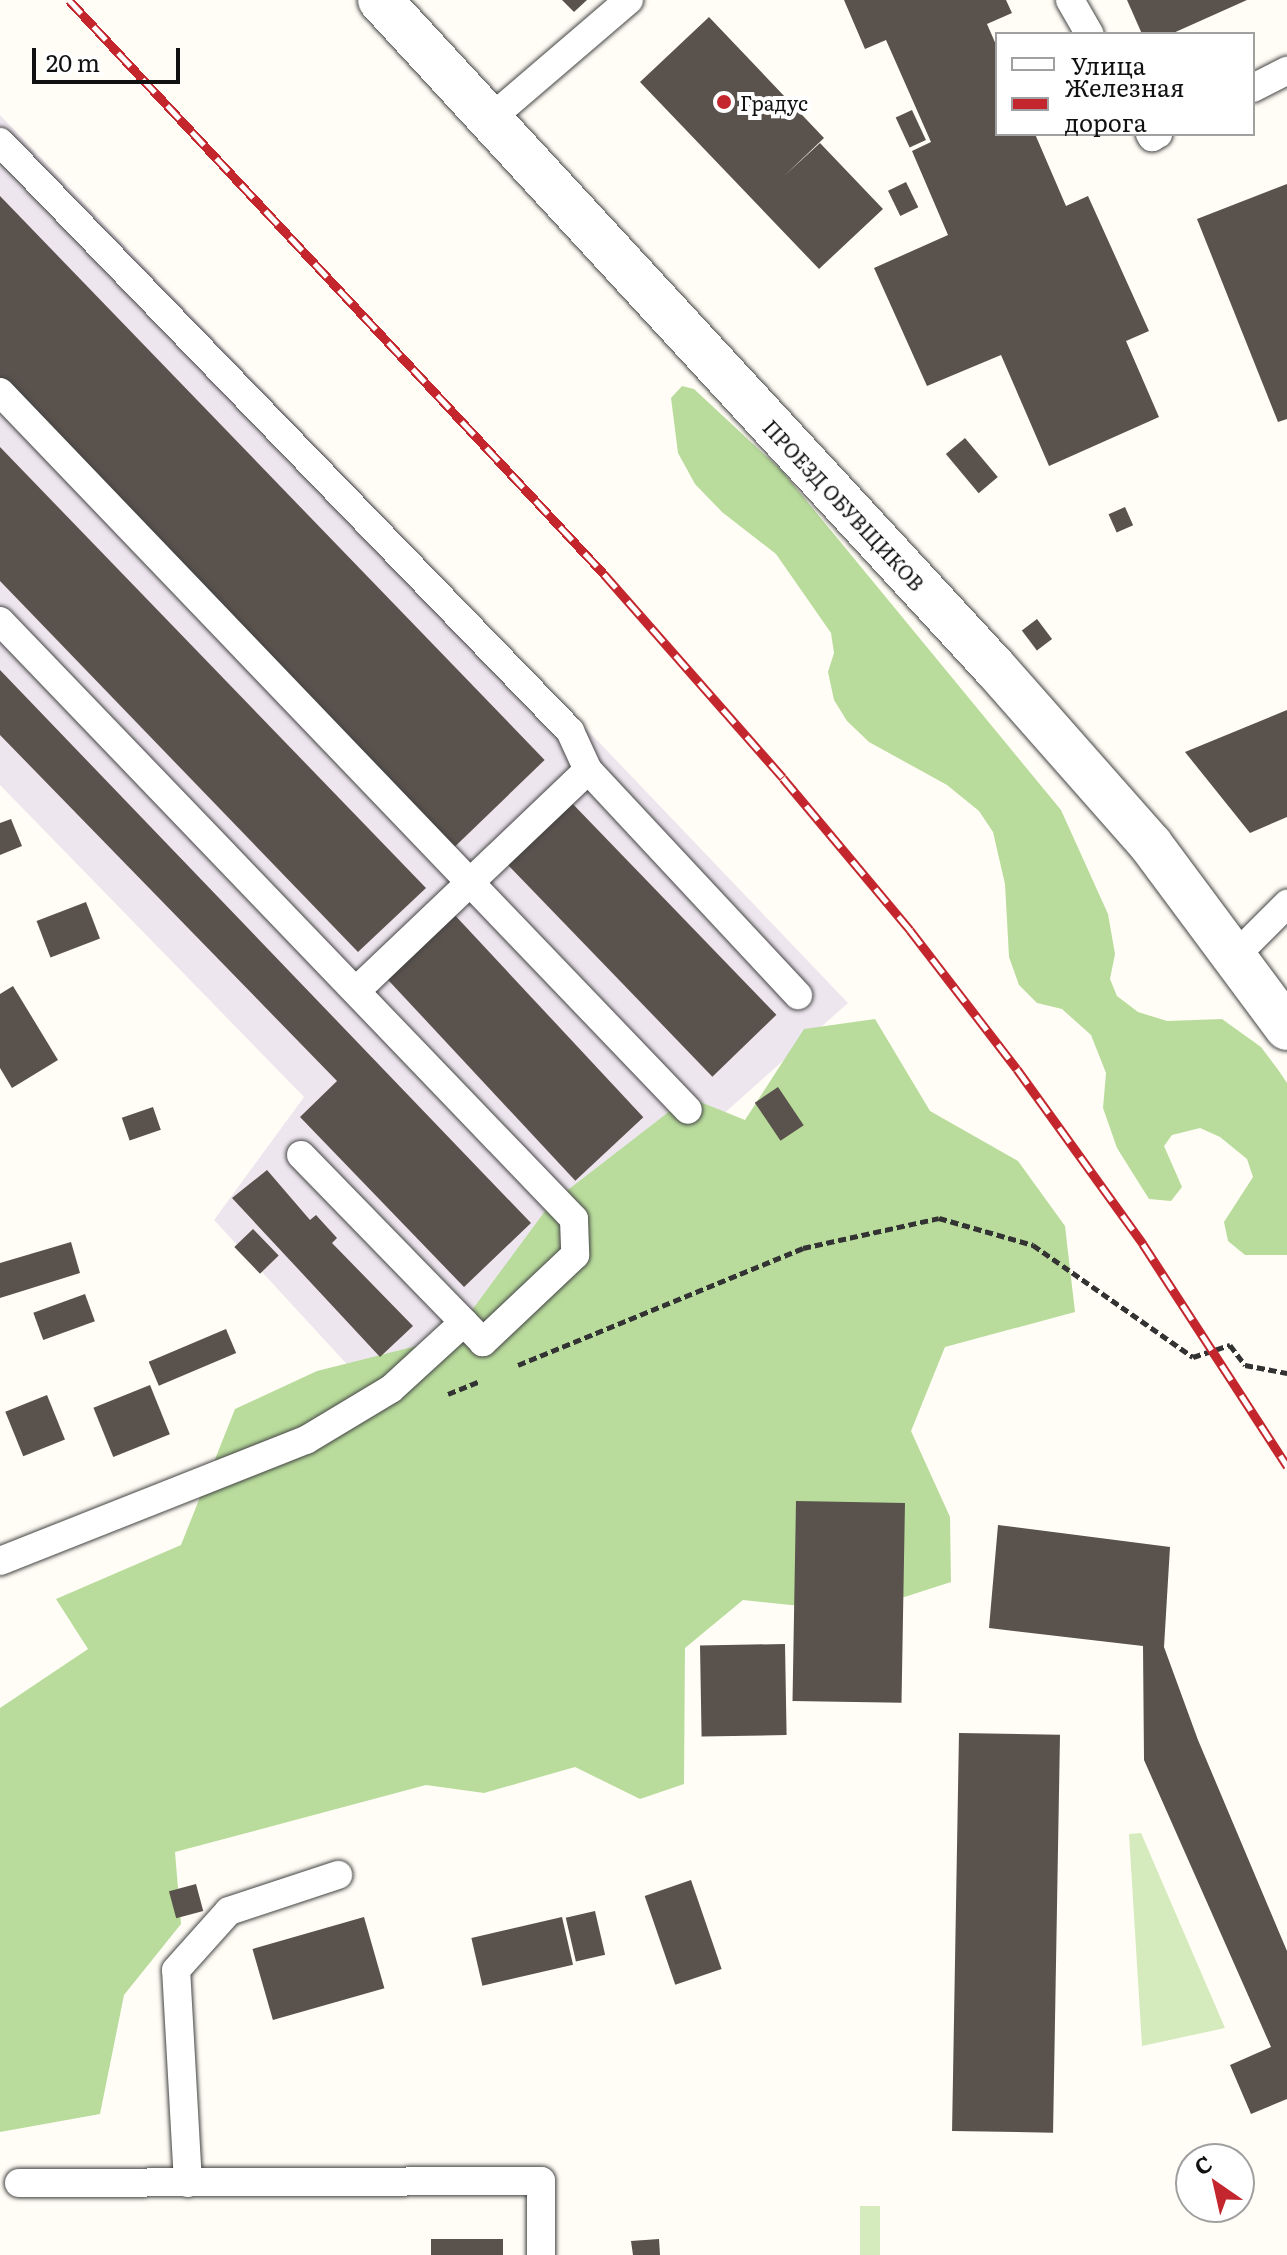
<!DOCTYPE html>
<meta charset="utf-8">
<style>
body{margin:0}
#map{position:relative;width:1287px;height:2255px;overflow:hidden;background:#fffdf5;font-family:Literata,serif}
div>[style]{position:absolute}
.industrial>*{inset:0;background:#eee6ef}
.green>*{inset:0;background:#d5ebbd;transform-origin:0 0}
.forest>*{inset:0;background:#b9dc9c}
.building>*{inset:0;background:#5a524d;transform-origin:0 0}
.path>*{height:5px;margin-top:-2.5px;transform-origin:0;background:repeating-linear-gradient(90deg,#333 0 8px,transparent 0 12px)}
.roads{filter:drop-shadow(0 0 2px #444) drop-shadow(0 0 2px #444)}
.service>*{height:28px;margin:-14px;padding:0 14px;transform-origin:14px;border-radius:14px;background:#fff}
.tertiary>*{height:44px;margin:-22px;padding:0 22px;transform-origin:22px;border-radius:22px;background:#fff}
.rail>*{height:9px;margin-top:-4.5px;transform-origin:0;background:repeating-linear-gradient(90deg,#fff 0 18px,#c4262e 0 36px);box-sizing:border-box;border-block:2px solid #c4262e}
.dots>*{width:22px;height:22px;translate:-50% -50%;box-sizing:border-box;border:4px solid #fff;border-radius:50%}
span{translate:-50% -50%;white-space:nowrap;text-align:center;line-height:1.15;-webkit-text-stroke:8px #fff;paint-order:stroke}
.poi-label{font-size:20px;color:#111}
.left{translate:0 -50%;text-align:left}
.street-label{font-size:20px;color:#111}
.legend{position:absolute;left:995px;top:32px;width:260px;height:104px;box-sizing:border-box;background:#fff;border:2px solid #a0a0a0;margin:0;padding:10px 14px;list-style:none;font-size:24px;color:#111}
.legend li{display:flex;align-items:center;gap:16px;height:40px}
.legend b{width:40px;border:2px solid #a0a0a0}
.north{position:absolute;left:1175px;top:2143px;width:80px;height:80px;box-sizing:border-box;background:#fff;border:2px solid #a0a0a0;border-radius:50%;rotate:326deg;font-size:22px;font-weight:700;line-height:32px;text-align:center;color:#111}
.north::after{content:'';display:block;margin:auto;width:28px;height:36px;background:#c4262e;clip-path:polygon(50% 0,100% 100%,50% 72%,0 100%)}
.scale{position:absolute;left:32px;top:48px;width:148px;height:36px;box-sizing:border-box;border:4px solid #111;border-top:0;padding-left:10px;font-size:24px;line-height:28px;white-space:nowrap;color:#111;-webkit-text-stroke:6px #fff;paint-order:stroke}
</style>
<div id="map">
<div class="industrial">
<i style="clip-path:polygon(0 115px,848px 1003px,390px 1411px,214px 1220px,304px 1097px,0 785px)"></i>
</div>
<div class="green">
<i style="clip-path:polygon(1141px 1833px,1225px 2028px,1142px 2046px,1129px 1834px)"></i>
<i style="left:860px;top:2206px;width:20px;height:49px"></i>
</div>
<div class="forest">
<i style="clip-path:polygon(682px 386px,694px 389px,782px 471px,1061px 810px,1108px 914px,1115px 954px,1110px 979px,1117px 996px,1138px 1012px,1167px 1021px,1222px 1019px,1261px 1047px,1279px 1071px,1287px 1083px,1287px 1255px,1245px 1255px,1228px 1241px,1224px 1222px,1253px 1177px,1247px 1159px,1220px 1137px,1200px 1128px,1172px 1135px,1164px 1146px,1182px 1187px,1171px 1201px,1149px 1199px,1117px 1148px,1103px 1108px,1106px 1073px,1091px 1035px,1062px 1009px,1037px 1003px,1019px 985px,1009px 957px,1005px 884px,993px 832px,979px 811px,947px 785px,869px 742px,847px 721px,834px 700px,828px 672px,834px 653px,831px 633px,776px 554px,722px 512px,695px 484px,678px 453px,671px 398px)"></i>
<i style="clip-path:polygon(875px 1019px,930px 1111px,1018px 1161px,1065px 1226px,1075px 1312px,945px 1347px,911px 1431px,950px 1517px,951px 1582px,858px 1612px,743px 1600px,685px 1648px,684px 1784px,640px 1799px,575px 1767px,484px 1793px,426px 1785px,175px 1852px,181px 1924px,124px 1995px,100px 2114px,0 2132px,0 1708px,88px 1649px,56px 1599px,181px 1545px,235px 1409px,317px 1371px,452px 1337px,551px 1203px,688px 1097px,745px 1120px,804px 1029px)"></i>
</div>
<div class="building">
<i style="clip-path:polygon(562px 0,587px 0,574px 12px)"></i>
<i style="clip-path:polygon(844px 0,1006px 0,1012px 13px,987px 24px,997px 47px,997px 134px,1035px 134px,1066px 206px,1088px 196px,1149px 331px,1126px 341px,1159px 417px,1049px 466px,1001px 355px,927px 386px,874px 268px,948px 235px,912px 151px,931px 142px,886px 40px,865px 49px)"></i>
<i style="clip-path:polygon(1127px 0,1247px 0,1171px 34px,1142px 34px)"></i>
<i style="clip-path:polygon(709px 17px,824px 138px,783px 177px,820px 143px,883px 209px,819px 269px,640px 82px)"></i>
<i style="left:912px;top:110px;width:33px;height:18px;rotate:65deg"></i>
<i style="left:906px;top:182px;width:28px;height:20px;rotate:64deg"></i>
<i style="clip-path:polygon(1287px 184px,1287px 419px,1278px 422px,1197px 219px)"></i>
<i style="left:0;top:196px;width:784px;height:135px;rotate:46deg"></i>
<i style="left:965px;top:438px;width:51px;height:25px;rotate:50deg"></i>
<i style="clip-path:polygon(0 447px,426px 888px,358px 952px,0 581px)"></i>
<i style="left:1125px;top:507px;width:20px;height:18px;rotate:66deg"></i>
<i style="left:1037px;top:619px;width:25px;height:19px;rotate:53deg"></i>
<i style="clip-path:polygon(0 670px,531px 1223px,464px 1287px,300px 1117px,337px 1081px,0 735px)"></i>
<i style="clip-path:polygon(1287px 710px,1287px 817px,1250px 833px,1185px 752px)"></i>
<i style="left:568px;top:799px;width:300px;height:89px;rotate:46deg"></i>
<i style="clip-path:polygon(11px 819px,22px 846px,0 855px,0 823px)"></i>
<i style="left:86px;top:902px;width:39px;height:53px;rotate:69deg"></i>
<i style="left:451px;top:911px;width:282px;height:93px;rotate:47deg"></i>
<i style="clip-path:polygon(13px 986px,58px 1060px,12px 1088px,0 1068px,0 994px)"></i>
<i style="left:778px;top:1087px;width:46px;height:28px;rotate:56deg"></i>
<i style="left:153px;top:1107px;width:24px;height:33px;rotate:71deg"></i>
<i style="clip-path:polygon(267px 1170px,310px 1220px,316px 1215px,337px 1238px,332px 1243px,413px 1326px,380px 1357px,232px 1198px)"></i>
<i style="left:253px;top:1229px;width:37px;height:26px;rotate:46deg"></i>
<i style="clip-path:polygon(71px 1242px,80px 1273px,0 1298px,0 1263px)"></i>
<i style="left:85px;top:1294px;width:29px;height:55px;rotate:70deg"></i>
<i style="left:226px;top:1329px;width:26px;height:84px;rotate:67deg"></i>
<i style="left:150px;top:1385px;width:53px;height:61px;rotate:68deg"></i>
<i style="left:47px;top:1395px;width:48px;height:45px;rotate:68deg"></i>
<i style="left:796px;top:1501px;width:109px;height:200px;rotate:1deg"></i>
<i style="clip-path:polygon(998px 1525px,1170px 1547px,1164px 1647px,1198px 1740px,1287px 1951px,1287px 2099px,1251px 2114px,1230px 2065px,1271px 2047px,1144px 1760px,1143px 1646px,989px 1628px)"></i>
<i style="left:785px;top:1644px;width:91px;height:85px;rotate:89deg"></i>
<i style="left:959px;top:1733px;width:101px;height:398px;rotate:1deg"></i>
<i style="left:691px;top:1880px;width:94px;height:49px;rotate:71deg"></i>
<i style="left:196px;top:1884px;width:28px;height:28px;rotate:75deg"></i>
<i style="left:595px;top:1911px;width:45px;height:30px;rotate:77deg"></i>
<i style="left:364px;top:1917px;width:74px;height:116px;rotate:74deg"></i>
<i style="left:562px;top:1917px;width:49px;height:93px;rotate:77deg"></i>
<i style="left:431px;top:2239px;width:72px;height:16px"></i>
<i style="clip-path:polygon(659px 2239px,660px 2255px,633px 2255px,631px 2241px)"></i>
</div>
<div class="path">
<i style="left:518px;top:1365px;width:308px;rotate:-22.3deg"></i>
<i style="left:803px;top:1248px;width:139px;rotate:-12.4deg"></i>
<i style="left:939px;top:1218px;width:98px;rotate:16deg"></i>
<i style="left:1033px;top:1245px;width:195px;rotate:35deg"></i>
<i style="left:1193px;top:1357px;width:39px;rotate:-18deg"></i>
<i style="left:1230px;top:1345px;width:25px;rotate:53deg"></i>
<i style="left:1245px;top:1365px;width:43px;rotate:10.8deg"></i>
<i style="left:448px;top:1394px;width:35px;rotate:-22deg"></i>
</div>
<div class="roads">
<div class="service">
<i style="left:1070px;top:0;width:39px;rotate:60deg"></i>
<i style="left:1253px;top:88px;width:38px;rotate:-27deg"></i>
<i style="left:490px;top:119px;width:183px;rotate:-40.6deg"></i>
<i style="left:1150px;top:134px;width:4px;rotate:56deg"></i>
<i style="left:1152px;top:137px;width:7px;rotate:-27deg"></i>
<i style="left:0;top:142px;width:820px;rotate:45.94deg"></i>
<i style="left:570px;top:731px;width:43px;rotate:65.2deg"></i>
<i style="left:588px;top:770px;width:319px;rotate:136.4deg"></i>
<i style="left:0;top:392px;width:994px;rotate:46.22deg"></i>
<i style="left:0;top:621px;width:829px;rotate:46.17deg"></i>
<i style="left:574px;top:1219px;width:36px;rotate:88deg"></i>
<i style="left:575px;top:1255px;width:127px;rotate:136.6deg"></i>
<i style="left:483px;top:1342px;width:261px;rotate:-134.2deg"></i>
<i style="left:588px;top:770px;width:308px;rotate:47deg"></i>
<i style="left:1235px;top:956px;width:74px;rotate:-45deg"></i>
<i style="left:0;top:1561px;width:329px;rotate:-21.6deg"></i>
<i style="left:306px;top:1440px;width:99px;rotate:-31deg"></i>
<i style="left:391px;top:1389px;width:99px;rotate:-42.5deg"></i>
<i style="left:19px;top:2183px;width:522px;rotate:-0.22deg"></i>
<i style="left:541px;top:2181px;width:74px;rotate:90deg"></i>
<i style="left:188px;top:2183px;width:213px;rotate:-93.2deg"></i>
<i style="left:176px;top:1970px;width:79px;rotate:-48.1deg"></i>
<i style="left:229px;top:1911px;width:115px;rotate:-18.3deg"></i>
</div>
<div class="tertiary">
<i style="left:380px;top:0;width:908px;rotate:47.37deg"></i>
<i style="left:995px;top:668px;width:236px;rotate:48.6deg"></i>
<i style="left:1151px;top:845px;width:228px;rotate:53.4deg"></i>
</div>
</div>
<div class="rail">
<i style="left:69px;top:0;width:785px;rotate:47.01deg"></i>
<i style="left:604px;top:574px;width:271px;rotate:48.7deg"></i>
<i style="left:783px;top:778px;width:198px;rotate:50.1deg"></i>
<i style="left:910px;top:930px;width:175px;rotate:52.4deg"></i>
<i style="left:1017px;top:1069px;width:216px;rotate:54.2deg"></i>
<i style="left:1143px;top:1244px;width:265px;rotate:57deg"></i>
</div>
<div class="dots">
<i style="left:724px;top:102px;background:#c4262e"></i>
</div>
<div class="poi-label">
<span class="left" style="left:740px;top:102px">Градус</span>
</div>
<div class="street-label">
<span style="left:844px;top:505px;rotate:47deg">ПРОЕЗД ОБУВЩИКОВ</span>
</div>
<ul class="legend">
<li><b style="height:10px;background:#fff"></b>Улица</li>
<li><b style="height:10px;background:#c4262e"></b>Железная дорога</li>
</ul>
<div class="north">С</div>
<div class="scale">20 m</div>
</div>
